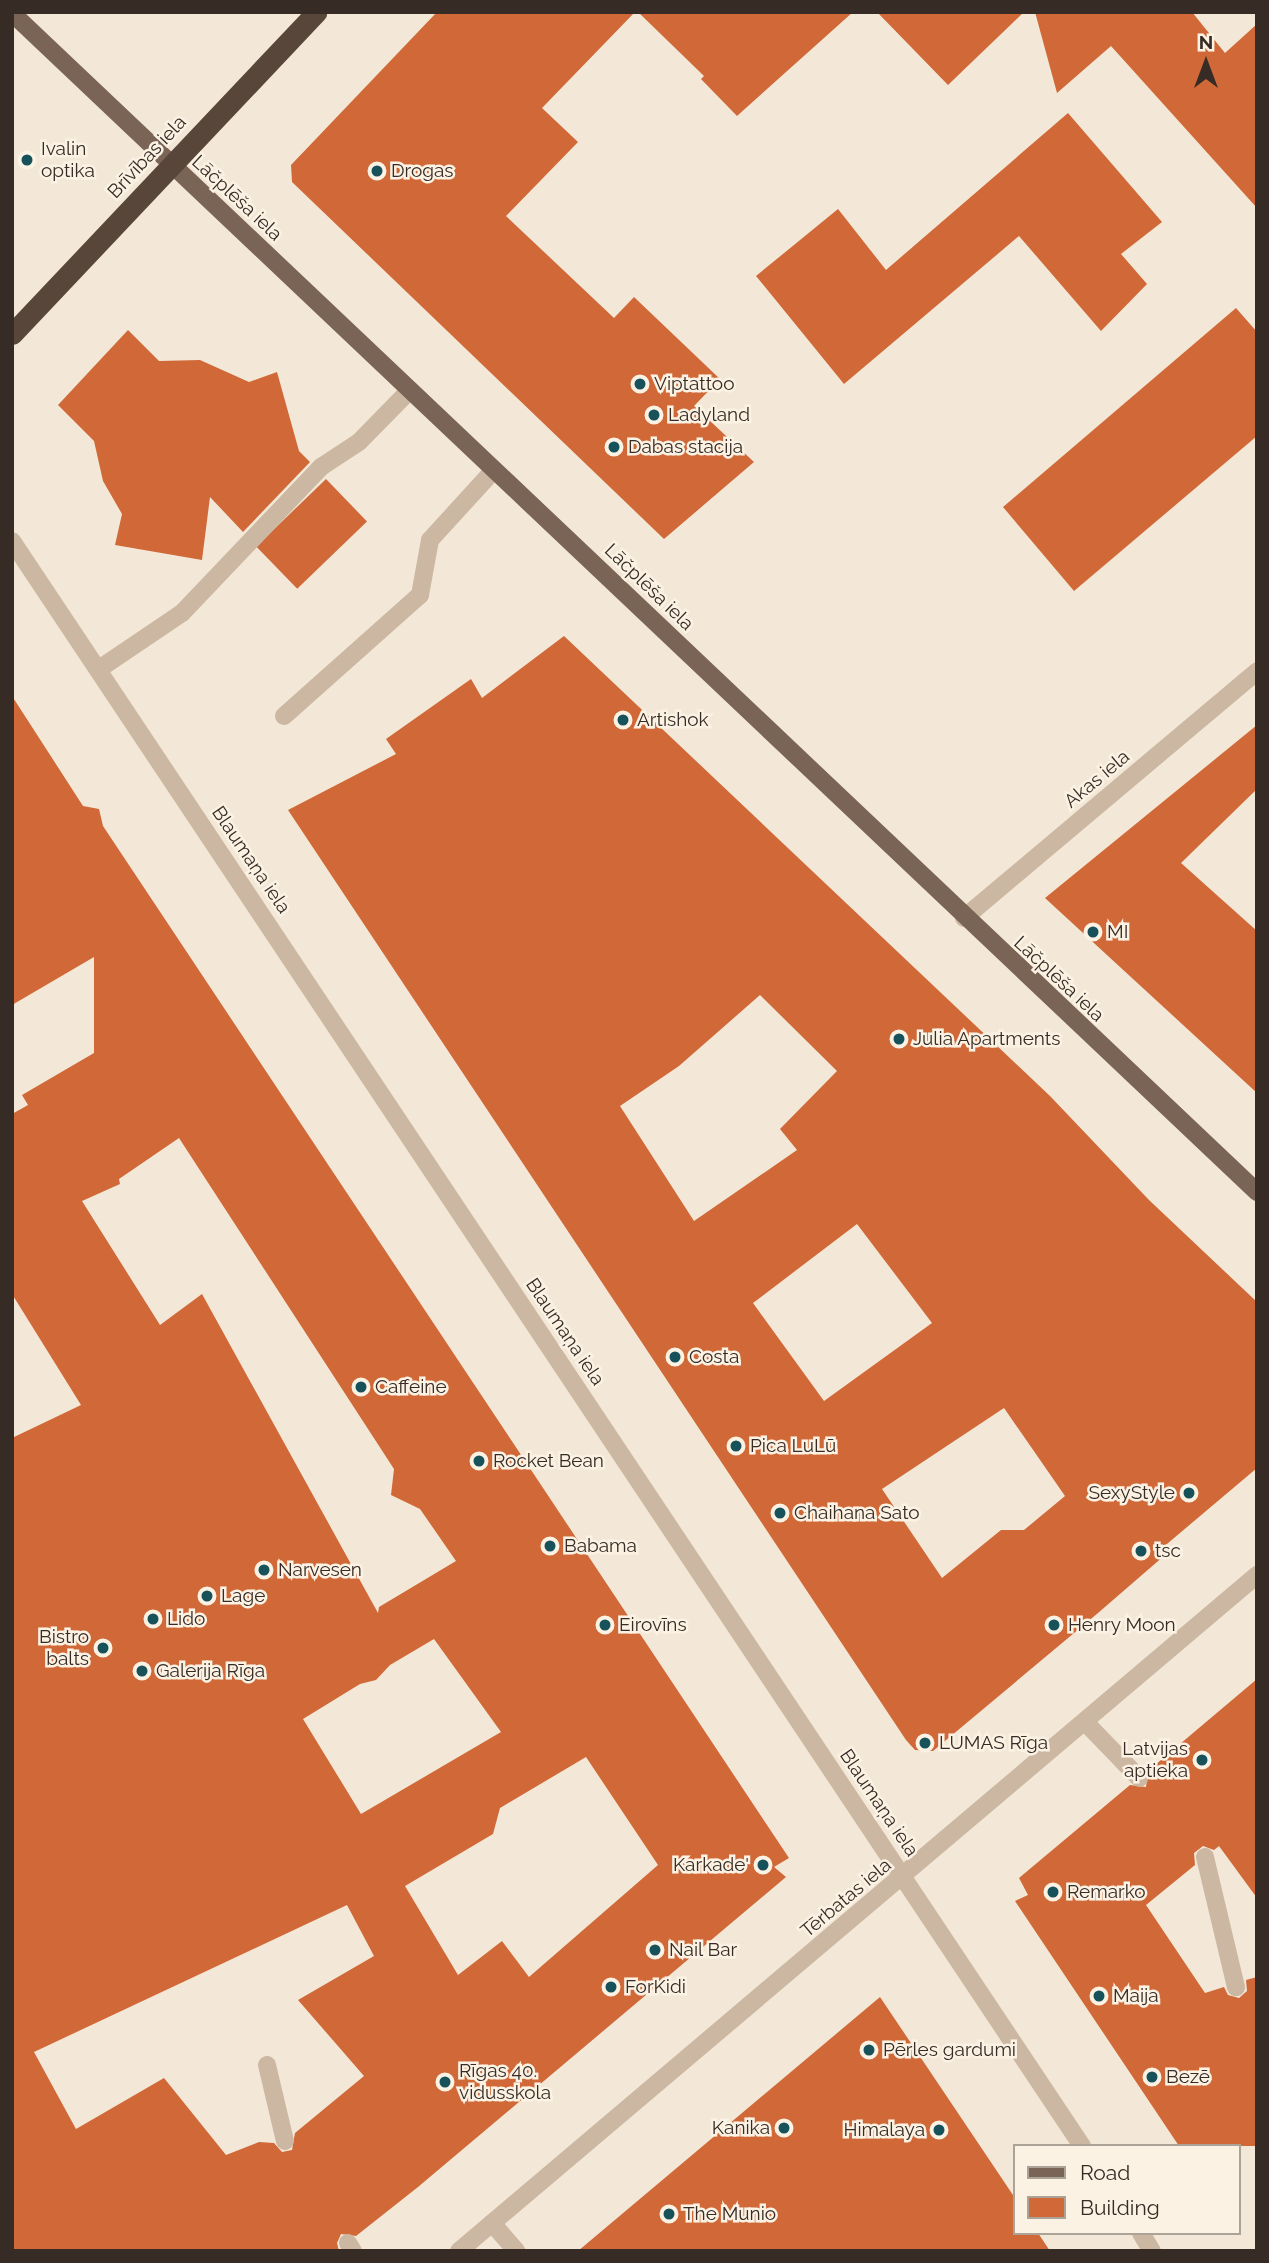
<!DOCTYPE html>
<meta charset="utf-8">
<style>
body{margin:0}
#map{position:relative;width:1269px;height:2263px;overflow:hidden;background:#f3e8d7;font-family:Raleway,sans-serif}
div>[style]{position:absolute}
.building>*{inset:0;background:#d16837;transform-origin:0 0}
.lane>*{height:18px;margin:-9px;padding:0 9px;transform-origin:9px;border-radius:9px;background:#ccb8a2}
.street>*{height:18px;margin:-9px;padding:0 9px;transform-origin:9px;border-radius:9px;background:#ccb8a2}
.primary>*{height:18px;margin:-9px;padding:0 9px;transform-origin:9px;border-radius:9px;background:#7a6455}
.highway>*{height:21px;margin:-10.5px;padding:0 10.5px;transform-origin:10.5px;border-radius:10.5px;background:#58463b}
.dots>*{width:19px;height:19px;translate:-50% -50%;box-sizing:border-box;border:4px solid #fbf2e4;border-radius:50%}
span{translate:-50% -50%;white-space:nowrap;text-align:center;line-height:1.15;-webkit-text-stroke:5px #fbf2e4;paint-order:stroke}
.poi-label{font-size:19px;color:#362c25}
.left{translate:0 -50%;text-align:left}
.right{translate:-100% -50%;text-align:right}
.street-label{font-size:19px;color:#362c25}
.frame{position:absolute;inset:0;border:14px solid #362c25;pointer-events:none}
.legend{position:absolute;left:1013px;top:2144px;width:228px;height:91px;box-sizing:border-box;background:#fbf2e4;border:2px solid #aca398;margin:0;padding:9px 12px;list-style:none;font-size:21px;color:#362c25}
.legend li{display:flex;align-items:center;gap:14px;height:35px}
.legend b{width:35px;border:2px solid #aca398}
.north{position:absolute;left:1171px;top:28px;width:70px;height:70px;-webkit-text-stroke:5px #fbf2e4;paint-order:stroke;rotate:0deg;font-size:19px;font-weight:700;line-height:28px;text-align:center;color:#362c25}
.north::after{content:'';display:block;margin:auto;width:24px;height:32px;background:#362c25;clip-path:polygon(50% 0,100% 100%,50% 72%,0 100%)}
</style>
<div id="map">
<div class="building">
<i style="clip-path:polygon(437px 12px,635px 12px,542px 108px,578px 142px,506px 216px,614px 318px,634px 297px,720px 379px,694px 406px,754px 462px,664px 539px,292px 182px,291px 165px)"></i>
<i style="clip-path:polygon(638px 12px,853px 12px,737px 116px,701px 79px,704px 76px)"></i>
<i style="clip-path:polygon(877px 12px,1024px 12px,948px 85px)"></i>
<i style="clip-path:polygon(1035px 12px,1192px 12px,1225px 53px,1257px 24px,1257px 208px,1111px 46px,1057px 93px)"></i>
<i style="clip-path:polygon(1068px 113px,1162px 222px,1121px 254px,1147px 284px,1101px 331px,1019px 236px,844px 384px,756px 276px,838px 209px,886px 270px)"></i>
<i style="clip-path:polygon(1236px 308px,1257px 332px,1257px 436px,1074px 591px,1003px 507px)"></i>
<i style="clip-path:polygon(128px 330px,159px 361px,200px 360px,249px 382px,277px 372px,299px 451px,310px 462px,243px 532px,210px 497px,202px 560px,115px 545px,122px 514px,103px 481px,94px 441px,58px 405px)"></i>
<i style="left:326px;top:479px;width:59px;height:97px;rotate:46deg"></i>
<i style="clip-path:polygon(evenodd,564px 636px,1050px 1096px,1149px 1200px,1257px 1302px,1257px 1468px,1161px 1549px,1172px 1549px,1098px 1613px,933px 1751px,915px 1750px,906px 1740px,288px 810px,396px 754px,386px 739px,471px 679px,482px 698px,564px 636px,760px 995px,837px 1071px,780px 1129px,797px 1150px,694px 1221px,620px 1106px,679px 1066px,760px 995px,564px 636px,857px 1224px,932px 1323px,824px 1401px,753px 1303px,857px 1224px,564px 636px,1004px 1408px,1065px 1496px,1024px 1530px,1001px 1530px,942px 1578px,882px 1489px,1004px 1408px)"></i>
<i style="clip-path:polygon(evenodd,12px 696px,83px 806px,99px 809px,103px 826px,789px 1858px,774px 1867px,786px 1877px,418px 2187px,356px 2236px,341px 2234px,337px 2243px,339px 2251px,12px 2251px,12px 1438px,81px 1405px,12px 1294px,12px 1114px,28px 1105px,22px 1095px,94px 1053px,94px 957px,12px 1005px,12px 696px,179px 1138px,394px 1469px,391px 1495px,420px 1509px,456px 1561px,379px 1607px,378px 1613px,202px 1294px,160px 1325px,82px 1201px,120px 1184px,119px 1179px,179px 1138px,12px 696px,434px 1639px,501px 1732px,361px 1814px,303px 1719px,360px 1684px,376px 1680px,390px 1665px,434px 1639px,12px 696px,586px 1757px,658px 1865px,529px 1977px,502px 1941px,458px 1975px,405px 1886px,493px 1834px,500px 1808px,586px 1757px,12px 696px,347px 1905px,374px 1956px,298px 2000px,364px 2076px,295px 2133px,292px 2150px,282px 2152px,274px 2143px,259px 2142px,226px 2155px,164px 2078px,76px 2129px,34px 2052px,347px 1905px)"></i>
<i style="clip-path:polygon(1257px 725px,1257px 789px,1181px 863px,1257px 931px,1257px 1093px,1045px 898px)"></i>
<i style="clip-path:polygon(1257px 1679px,1257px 1898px,1219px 1846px,1214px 1850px,1203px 1846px,1194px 1853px,1195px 1865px,1146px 1905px,1205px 1993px,1224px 1987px,1228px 1995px,1239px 1998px,1247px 1991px,1246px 1980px,1257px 1977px,1257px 2146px,1179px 2146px,1015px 1901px,1028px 1895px,1019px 1878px,1130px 1785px,1146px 1787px,1148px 1771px)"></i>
<i style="clip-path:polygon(880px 1997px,1015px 2198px,1015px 2233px,1038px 2233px,1050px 2251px,578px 2251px)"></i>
</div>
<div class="lane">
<i style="left:99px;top:669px;width:100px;rotate:-34deg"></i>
<i style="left:182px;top:613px;width:202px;rotate:-46.4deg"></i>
<i style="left:321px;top:467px;width:45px;rotate:-33.3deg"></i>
<i style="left:359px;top:442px;width:73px;rotate:-45.6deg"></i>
<i style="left:284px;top:716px;width:182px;rotate:-41.7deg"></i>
<i style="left:420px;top:595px;width:56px;rotate:-79.7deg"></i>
<i style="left:430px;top:540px;width:95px;rotate:-47.6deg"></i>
<i style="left:1085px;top:1722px;width:78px;rotate:46deg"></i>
<i style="left:1205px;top:1857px;width:134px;rotate:76.6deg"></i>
<i style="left:267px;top:2065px;width:78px;rotate:76.7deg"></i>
<i style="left:492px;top:2223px;width:37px;rotate:49deg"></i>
<i style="left:348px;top:2243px;width:9px;rotate:58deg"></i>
</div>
<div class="street">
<i style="left:12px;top:541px;width:1929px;rotate:56.31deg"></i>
<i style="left:964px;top:918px;width:383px;rotate:-40.1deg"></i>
<i style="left:1141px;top:2233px;width:21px;rotate:59deg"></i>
<i style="left:459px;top:2251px;width:1046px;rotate:-40.27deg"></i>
</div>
<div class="primary">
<i style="left:12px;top:13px;width:1715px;rotate:43.44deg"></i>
</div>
<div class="highway">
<i style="left:12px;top:334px;width:443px;rotate:-46.6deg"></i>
</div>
<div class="dots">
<i style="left:27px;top:160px;background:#17525b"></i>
<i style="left:377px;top:171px;background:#17525b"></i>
<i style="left:640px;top:384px;background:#17525b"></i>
<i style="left:654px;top:415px;background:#17525b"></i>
<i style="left:614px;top:447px;background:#17525b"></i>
<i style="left:623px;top:720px;background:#17525b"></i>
<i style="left:1093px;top:932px;background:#17525b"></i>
<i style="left:899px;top:1039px;background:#17525b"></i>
<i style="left:675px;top:1357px;background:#17525b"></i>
<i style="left:361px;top:1387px;background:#17525b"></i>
<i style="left:736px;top:1446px;background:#17525b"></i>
<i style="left:479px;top:1461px;background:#17525b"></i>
<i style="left:1189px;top:1493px;background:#17525b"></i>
<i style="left:780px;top:1513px;background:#17525b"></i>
<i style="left:550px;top:1546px;background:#17525b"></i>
<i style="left:1141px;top:1551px;background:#17525b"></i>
<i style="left:264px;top:1570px;background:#17525b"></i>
<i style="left:207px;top:1596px;background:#17525b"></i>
<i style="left:153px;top:1619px;background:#17525b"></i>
<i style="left:605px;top:1625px;background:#17525b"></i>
<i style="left:1054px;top:1625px;background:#17525b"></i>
<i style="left:103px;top:1648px;background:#17525b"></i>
<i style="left:142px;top:1671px;background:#17525b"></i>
<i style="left:925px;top:1743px;background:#17525b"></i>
<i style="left:1202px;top:1760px;background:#17525b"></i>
<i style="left:763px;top:1865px;background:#17525b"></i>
<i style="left:1053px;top:1892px;background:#17525b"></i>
<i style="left:655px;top:1950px;background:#17525b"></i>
<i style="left:611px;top:1987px;background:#17525b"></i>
<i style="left:1099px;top:1996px;background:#17525b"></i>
<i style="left:869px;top:2050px;background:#17525b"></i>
<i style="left:1152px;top:2077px;background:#17525b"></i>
<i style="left:445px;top:2082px;background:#17525b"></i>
<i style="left:784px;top:2128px;background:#17525b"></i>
<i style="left:939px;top:2130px;background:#17525b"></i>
<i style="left:669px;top:2214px;background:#17525b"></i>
</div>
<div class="poi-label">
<span class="left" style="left:41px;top:160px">Ivalin<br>optika</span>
<span class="left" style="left:391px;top:171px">Drogas</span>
<span class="left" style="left:654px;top:384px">Viptattoo</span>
<span class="left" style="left:668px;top:415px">Ladyland</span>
<span class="left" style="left:628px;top:447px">Dabas stacija</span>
<span class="left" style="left:637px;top:720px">Artishok</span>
<span class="left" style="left:1107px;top:932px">MI</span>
<span class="left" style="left:913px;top:1039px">Julia Apartments</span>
<span class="left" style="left:689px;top:1357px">Costa</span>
<span class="left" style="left:375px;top:1387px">Caffeine</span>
<span class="left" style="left:750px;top:1446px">Pica LuLū</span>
<span class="left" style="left:493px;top:1461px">Rocket Bean</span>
<span class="right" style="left:1175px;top:1493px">SexyStyle</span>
<span class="left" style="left:794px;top:1513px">Chaihana Sato</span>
<span class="left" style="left:564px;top:1546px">Babama</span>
<span class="left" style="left:1155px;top:1551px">tsc</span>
<span class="left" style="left:278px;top:1570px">Narvesen</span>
<span class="left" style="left:221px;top:1596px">Lage</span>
<span class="left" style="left:167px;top:1619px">Lido</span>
<span class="left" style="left:619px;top:1625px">Eirovīns</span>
<span class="left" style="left:1068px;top:1625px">Henry Moon</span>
<span class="right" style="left:89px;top:1648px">Bistro<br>balts</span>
<span class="left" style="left:156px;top:1671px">Galerija Rīga</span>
<span class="left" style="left:939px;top:1743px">LUMAS Rīga</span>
<span class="right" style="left:1188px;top:1760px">Latvijas<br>aptieka</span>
<span class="right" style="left:749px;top:1865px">Karkade'</span>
<span class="left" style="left:1067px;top:1892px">Remarko</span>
<span class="left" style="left:669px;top:1950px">Nail Bar</span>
<span class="left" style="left:625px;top:1987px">ForKidi</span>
<span class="left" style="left:1113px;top:1996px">Maija</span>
<span class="left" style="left:883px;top:2050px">Pērles gardumi</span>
<span class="left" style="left:459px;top:2082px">Rīgas 40.<br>vidusskola</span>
<span class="left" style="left:1166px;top:2077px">Bezē</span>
<span class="right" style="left:770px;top:2128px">Kanika</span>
<span class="right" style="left:925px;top:2130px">Himalaya</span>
<span class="left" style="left:683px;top:2214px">The Munio</span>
</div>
<div class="street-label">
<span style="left:147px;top:157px;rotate:-47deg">Brīvības iela</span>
<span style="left:237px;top:198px;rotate:43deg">Lāčplēša iela</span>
<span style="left:649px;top:587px;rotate:44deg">Lāčplēša iela</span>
<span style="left:1097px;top:779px;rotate:-40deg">Akas iela</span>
<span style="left:251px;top:860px;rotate:56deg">Blaumaņa iela</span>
<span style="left:1059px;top:979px;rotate:43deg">Lāčplēša iela</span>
<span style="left:565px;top:1332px;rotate:56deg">Blaumaņa iela</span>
<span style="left:879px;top:1803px;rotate:56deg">Blaumaņa iela</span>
<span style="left:846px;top:1898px;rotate:-40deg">Tērbatas iela</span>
</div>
<div class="frame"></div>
<ul class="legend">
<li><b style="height:9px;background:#7a6455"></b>Road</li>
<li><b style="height:19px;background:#d16837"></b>Building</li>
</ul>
<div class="north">N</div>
</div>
